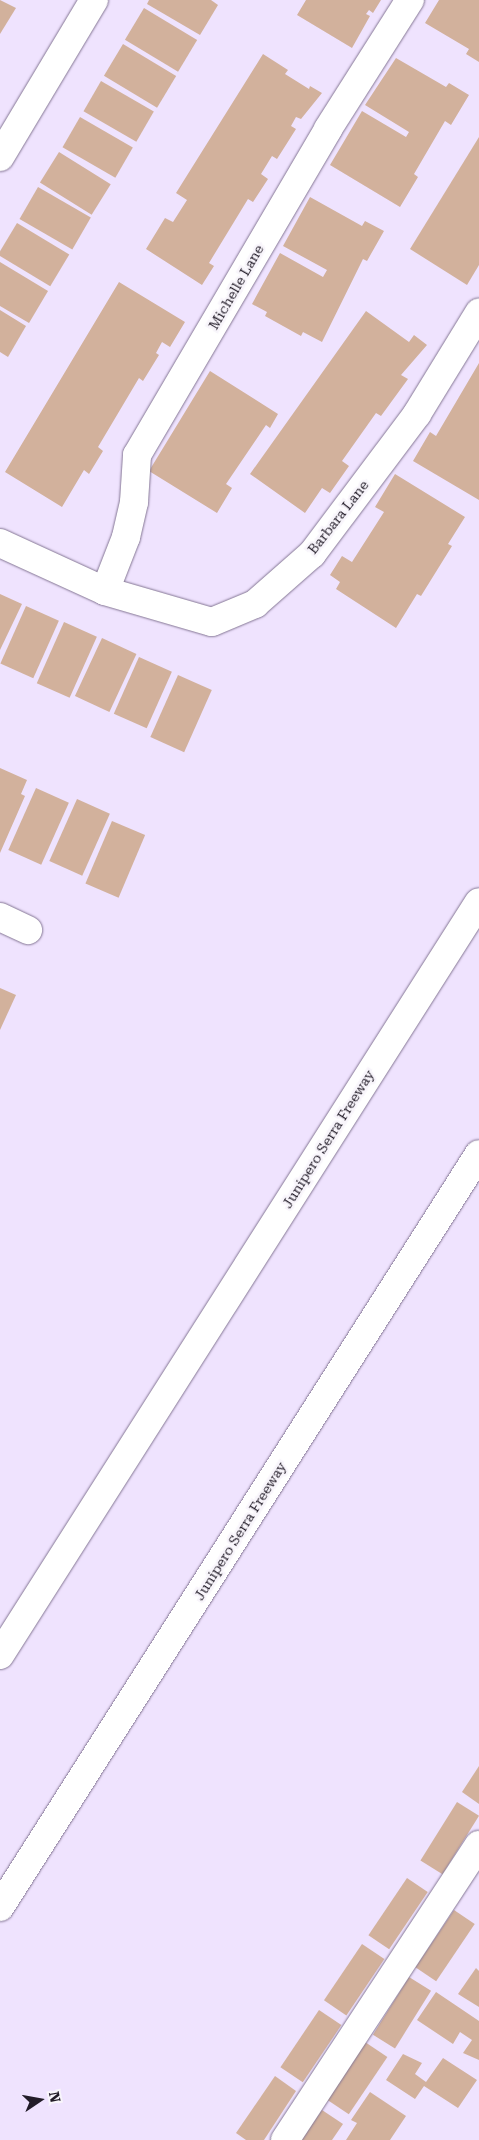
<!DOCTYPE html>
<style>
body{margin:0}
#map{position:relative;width:479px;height:2140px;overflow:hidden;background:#efe3fe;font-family:"Roboto Serif",serif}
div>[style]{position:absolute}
.building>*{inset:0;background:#d2b19c;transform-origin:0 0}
.roads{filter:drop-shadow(0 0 1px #847694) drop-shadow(0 0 1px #847694)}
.minor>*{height:28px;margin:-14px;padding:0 14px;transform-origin:14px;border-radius:14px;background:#fff}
.motorway>*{height:28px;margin:-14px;padding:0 14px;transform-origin:14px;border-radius:14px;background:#fff}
span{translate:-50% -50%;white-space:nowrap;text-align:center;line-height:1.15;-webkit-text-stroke:5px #f8f5fb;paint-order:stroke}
.street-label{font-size:14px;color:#221c28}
.north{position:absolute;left:15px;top:2075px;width:50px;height:50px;-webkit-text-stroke:4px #f8f5fb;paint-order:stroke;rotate:78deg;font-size:14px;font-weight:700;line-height:20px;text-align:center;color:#221c28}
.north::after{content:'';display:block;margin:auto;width:18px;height:22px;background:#221c28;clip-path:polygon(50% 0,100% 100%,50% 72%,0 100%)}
</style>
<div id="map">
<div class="building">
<i style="clip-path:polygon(0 0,16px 8px,0 34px)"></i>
<i style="clip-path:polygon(149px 0,211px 0,218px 5px,200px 35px,147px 4px)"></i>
<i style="clip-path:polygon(306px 0,381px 0,373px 13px,369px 10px,366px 14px,370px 16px,352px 48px,297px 15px)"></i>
<i style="clip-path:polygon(439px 0,479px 0,479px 62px,466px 54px,469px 49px,425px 23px)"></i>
<i style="left:144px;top:8px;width:62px;height:37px;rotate:31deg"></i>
<i style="left:123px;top:44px;width:62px;height:37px;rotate:31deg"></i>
<i style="clip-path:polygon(263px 54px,288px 70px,285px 74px,309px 89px,310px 86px,322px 93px,301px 119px,296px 117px,291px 126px,296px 129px,277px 159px,272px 156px,261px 174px,268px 179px,253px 202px,248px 199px,209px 263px,214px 266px,202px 285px,146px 249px,165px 218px,173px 222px,187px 200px,176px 193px)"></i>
<i style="clip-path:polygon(396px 58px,446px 87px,449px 83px,469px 95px,451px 125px,445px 121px,414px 174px,418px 177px,400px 207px,330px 165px,362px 111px,406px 137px,409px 132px,365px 105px)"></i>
<i style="left:101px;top:81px;width:61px;height:35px;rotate:30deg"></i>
<i style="left:80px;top:117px;width:61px;height:35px;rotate:30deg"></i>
<i style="clip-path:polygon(479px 137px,479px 265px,467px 285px,410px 249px)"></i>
<i style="left:59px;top:152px;width:61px;height:36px;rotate:32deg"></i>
<i style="left:38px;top:187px;width:61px;height:37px;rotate:30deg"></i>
<i style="clip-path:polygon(310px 197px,362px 226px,365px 221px,384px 231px,367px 261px,363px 259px,322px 342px,303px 332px,301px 336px,265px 316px,267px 312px,252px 304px,280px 253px,323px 277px,327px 270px,283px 246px)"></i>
<i style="left:17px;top:223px;width:61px;height:37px;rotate:31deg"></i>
<i style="clip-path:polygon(0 262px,48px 291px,29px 323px,0 306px)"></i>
<i style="clip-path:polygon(119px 282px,185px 322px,170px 347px,162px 342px,156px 353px,159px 355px,143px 381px,139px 378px,98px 447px,103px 451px,89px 474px,84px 470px,62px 507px,5px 472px)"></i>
<i style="clip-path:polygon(0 310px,26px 326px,8px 357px,0 352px)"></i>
<i style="clip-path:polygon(366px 311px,409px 342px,414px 335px,427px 345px,401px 375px,408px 379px,381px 416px,376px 413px,342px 461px,349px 466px,330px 493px,322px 488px,305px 513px,250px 474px)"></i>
<i style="clip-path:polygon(479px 363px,479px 500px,413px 461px,430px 432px,436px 436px)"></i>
<i style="clip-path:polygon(210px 371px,278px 414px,270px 428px,266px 425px,226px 484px,232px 488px,217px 513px,149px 471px)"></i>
<i style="clip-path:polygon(395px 474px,465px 517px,448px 544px,452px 546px,421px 596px,417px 594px,396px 628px,336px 589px,340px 582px,330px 575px,342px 556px,352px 562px,384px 512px,375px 507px)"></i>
<i style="clip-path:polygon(0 594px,22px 604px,0 650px)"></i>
<i style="left:26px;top:606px;width:36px;height:63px;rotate:24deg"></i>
<i style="left:64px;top:622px;width:36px;height:67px;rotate:24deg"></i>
<i style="left:102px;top:638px;width:38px;height:64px;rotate:25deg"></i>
<i style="left:139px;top:657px;width:36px;height:62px;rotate:24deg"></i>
<i style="left:178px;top:675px;width:37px;height:68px;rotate:24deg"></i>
<i style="clip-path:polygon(0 768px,27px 780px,21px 794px,25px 796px,0 853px)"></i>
<i style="left:36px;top:788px;width:36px;height:68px;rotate:24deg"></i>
<i style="left:77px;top:799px;width:36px;height:68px;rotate:24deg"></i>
<i style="left:112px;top:821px;width:36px;height:68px;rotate:23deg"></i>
<i style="clip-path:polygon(0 988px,16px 995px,0 1030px)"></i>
<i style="clip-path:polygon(479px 1766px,479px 1804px,462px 1792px)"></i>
<i style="left:457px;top:1802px;width:26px;height:69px;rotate:32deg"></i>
<i style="left:407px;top:1878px;width:25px;height:69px;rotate:34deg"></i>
<i style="left:454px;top:1910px;width:25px;height:69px;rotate:34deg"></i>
<i style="left:362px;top:1944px;width:27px;height:68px;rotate:34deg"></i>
<i style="clip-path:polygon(476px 1968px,479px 1971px,479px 2007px,458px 1994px)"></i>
<i style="left:409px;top:1977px;width:26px;height:68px;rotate:32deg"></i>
<i style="clip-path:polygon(436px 1992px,479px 2021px,479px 2060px,463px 2053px,472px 2040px,460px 2032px,453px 2044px,417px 2020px)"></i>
<i style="left:319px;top:2010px;width:27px;height:69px;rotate:34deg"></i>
<i style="left:365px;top:2042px;width:27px;height:69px;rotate:34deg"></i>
<i style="clip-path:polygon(403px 2054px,422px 2063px,415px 2074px,426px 2082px,443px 2058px,477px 2080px,458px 2108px,424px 2086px,415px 2099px,386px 2080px)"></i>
<i style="clip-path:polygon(275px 2076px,296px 2091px,264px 2140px,246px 2140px,236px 2133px)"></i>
<i style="clip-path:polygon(370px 2092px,406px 2116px,390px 2140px,346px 2140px,357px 2123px,351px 2120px)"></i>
<i style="clip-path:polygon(322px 2110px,343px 2124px,332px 2140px,301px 2140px)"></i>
</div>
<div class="roads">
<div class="minor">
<i style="left:0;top:157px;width:183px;rotate:-59.1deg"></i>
<i style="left:0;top:543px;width:115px;rotate:24.6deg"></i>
<i style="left:105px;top:591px;width:111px;rotate:16.2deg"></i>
<i style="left:212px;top:622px;width:47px;rotate:-22.7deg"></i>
<i style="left:255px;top:604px;width:76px;rotate:-41.3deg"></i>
<i style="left:312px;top:554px;width:175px;rotate:-53.1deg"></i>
<i style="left:417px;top:414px;width:119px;rotate:-58.5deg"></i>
<i style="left:105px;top:591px;width:58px;rotate:-68.7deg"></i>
<i style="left:126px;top:537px;width:36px;rotate:-77deg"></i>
<i style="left:134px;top:502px;width:47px;rotate:-86.3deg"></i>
<i style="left:137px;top:455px;width:378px;rotate:-59.6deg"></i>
<i style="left:328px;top:129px;width:153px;rotate:-57.6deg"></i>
<i style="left:0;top:917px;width:31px;rotate:25deg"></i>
<i style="left:285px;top:2140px;width:353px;rotate:-56.7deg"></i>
</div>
<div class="motorway">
<i style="left:0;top:1655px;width:892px;rotate:-57.54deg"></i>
<i style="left:0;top:1907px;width:892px;rotate:-57.54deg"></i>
</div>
</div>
<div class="street-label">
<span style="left:236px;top:287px;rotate:-60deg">Michelle Lane</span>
<span style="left:338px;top:517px;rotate:-52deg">Barbara Lane</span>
<span style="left:328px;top:1139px;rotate:-58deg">Junipero Serra Freeway</span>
<span style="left:240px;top:1531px;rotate:-58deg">Junipero Serra Freeway</span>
</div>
<div class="north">N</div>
</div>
